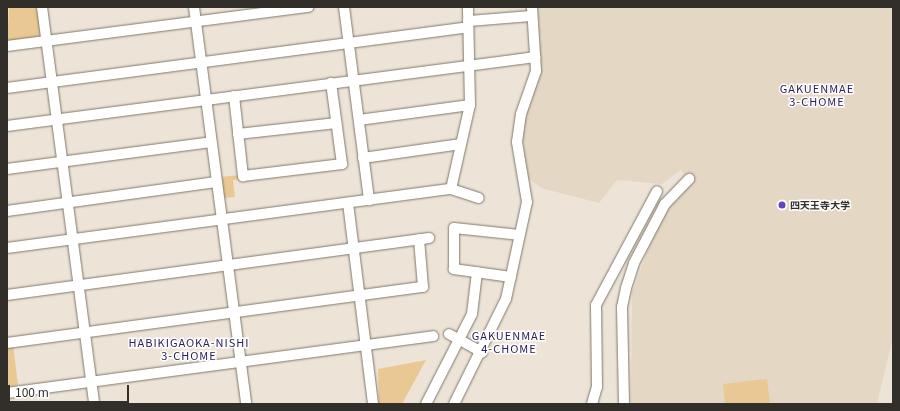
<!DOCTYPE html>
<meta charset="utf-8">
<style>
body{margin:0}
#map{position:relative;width:900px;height:411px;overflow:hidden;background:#ede4d7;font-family:Georgia,"Noto Sans JP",serif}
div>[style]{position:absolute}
.built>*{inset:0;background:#e4d7c3}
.green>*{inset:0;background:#eac893}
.roads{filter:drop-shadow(0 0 1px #7f776c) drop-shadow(0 0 1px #7f776c)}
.minor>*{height:10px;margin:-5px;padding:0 5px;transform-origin:5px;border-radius:5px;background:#fff}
.dots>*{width:11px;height:11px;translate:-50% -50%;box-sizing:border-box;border:2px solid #fff;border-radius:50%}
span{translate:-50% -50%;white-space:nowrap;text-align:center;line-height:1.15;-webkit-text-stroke:3px #fff;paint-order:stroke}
.poi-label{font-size:10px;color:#322f2a;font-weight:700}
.left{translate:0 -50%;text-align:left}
.neighbourhood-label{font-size:11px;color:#2c205b;letter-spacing:1px}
.frame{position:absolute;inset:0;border:8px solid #322f2a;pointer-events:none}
.scale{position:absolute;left:8px;top:385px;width:121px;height:18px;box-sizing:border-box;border:2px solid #322f2a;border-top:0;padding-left:5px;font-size:12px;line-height:14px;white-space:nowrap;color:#322f2a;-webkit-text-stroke:3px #fff;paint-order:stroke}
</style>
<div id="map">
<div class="built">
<i style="clip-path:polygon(538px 7px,893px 7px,893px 337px,877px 404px,631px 404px,632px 293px,650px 244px,670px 206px,691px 183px,681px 170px,662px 184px,617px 180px,599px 203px,541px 188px,527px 177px,522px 130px,537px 83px,540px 52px)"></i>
</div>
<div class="green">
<i style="clip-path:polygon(9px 7px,39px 7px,40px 40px,7px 43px)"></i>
<i style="clip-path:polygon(241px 175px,241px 179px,233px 180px,235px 197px,222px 198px,220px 177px)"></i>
<i style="clip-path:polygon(13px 344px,18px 385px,7px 387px,7px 345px)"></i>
<i style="clip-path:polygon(426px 360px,402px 404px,379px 404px,378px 369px)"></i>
<i style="clip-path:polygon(767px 379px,770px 404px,725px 404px,723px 384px)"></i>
</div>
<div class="roads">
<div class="minor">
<i style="left:42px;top:7px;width:400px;rotate:82.5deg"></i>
<i style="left:194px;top:7px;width:400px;rotate:82.5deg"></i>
<i style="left:344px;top:7px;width:195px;rotate:82.6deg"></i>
<i style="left:468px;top:21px;width:64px;rotate:-4.5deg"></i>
<i style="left:7px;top:46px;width:304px;rotate:-7.4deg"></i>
<i style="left:7px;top:88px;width:465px;rotate:-7.5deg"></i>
<i style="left:234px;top:96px;width:81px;rotate:83.6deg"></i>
<i style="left:243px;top:176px;width:100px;rotate:-6.9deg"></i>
<i style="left:342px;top:164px;width:82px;rotate:-97.7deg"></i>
<i style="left:359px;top:120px;width:112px;rotate:-7.7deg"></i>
<i style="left:7px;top:126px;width:533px;rotate:-7.43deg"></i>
<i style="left:238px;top:134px;width:99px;rotate:-6.4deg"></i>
<i style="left:363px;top:158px;width:99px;rotate:-8.1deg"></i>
<i style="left:7px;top:169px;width:206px;rotate:-7.5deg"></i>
<i style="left:451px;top:189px;width:86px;rotate:-77.3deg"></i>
<i style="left:470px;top:105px;width:98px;rotate:-91.2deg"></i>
<i style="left:348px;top:203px;width:203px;rotate:82.9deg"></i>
<i style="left:7px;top:211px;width:211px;rotate:-7.9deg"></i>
<i style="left:7px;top:248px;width:448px;rotate:-7.6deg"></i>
<i style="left:451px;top:189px;width:29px;rotate:18deg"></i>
<i style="left:511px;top:277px;width:58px;rotate:-172deg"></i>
<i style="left:454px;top:269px;width:41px;rotate:-90deg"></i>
<i style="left:454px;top:228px;width:65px;rotate:6.1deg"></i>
<i style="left:7px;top:295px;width:426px;rotate:-7.7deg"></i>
<i style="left:449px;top:334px;width:38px;rotate:29deg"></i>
<i style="left:7px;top:343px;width:420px;rotate:-7.7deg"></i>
<i style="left:423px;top:287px;width:48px;rotate:-94.8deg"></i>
<i style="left:7px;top:393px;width:430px;rotate:-7.6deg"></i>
<i style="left:426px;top:404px;width:101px;rotate:-62.9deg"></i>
<i style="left:472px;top:314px;width:42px;rotate:-83.2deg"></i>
<i style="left:454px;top:404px;width:117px;rotate:-63.7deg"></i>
<i style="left:506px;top:299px;width:99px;rotate:-77.8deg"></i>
<i style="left:527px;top:202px;width:61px;rotate:-99.5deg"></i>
<i style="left:517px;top:142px;width:28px;rotate:-82deg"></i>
<i style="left:521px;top:114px;width:46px;rotate:-70.8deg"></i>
<i style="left:536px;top:71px;width:64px;rotate:-93.6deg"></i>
<i style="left:592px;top:404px;width:18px;rotate:-74deg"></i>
<i style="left:597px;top:387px;width:82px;rotate:-90.7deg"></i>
<i style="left:596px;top:305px;width:129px;rotate:-61.8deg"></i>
<i style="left:624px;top:404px;width:97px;rotate:-91.2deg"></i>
<i style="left:622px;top:307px;width:19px;rotate:-78deg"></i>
<i style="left:626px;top:288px;width:26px;rotate:-72deg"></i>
<i style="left:634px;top:263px;width:67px;rotate:-62.3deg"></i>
<i style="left:665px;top:204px;width:35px;rotate:-46deg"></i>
</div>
</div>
<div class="dots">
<i style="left:782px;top:205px;background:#6045bd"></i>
</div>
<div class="poi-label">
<span class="left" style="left:790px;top:205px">四天王寺大学</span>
</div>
<div class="neighbourhood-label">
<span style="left:817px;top:95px">GAKUENMAE<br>3-CHOME</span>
<span style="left:509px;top:342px">GAKUENMAE<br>4-CHOME</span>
<span style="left:189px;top:349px">HABIKIGAOKA-NISHI<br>3-CHOME</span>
</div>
<div class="frame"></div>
<div class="scale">100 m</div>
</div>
